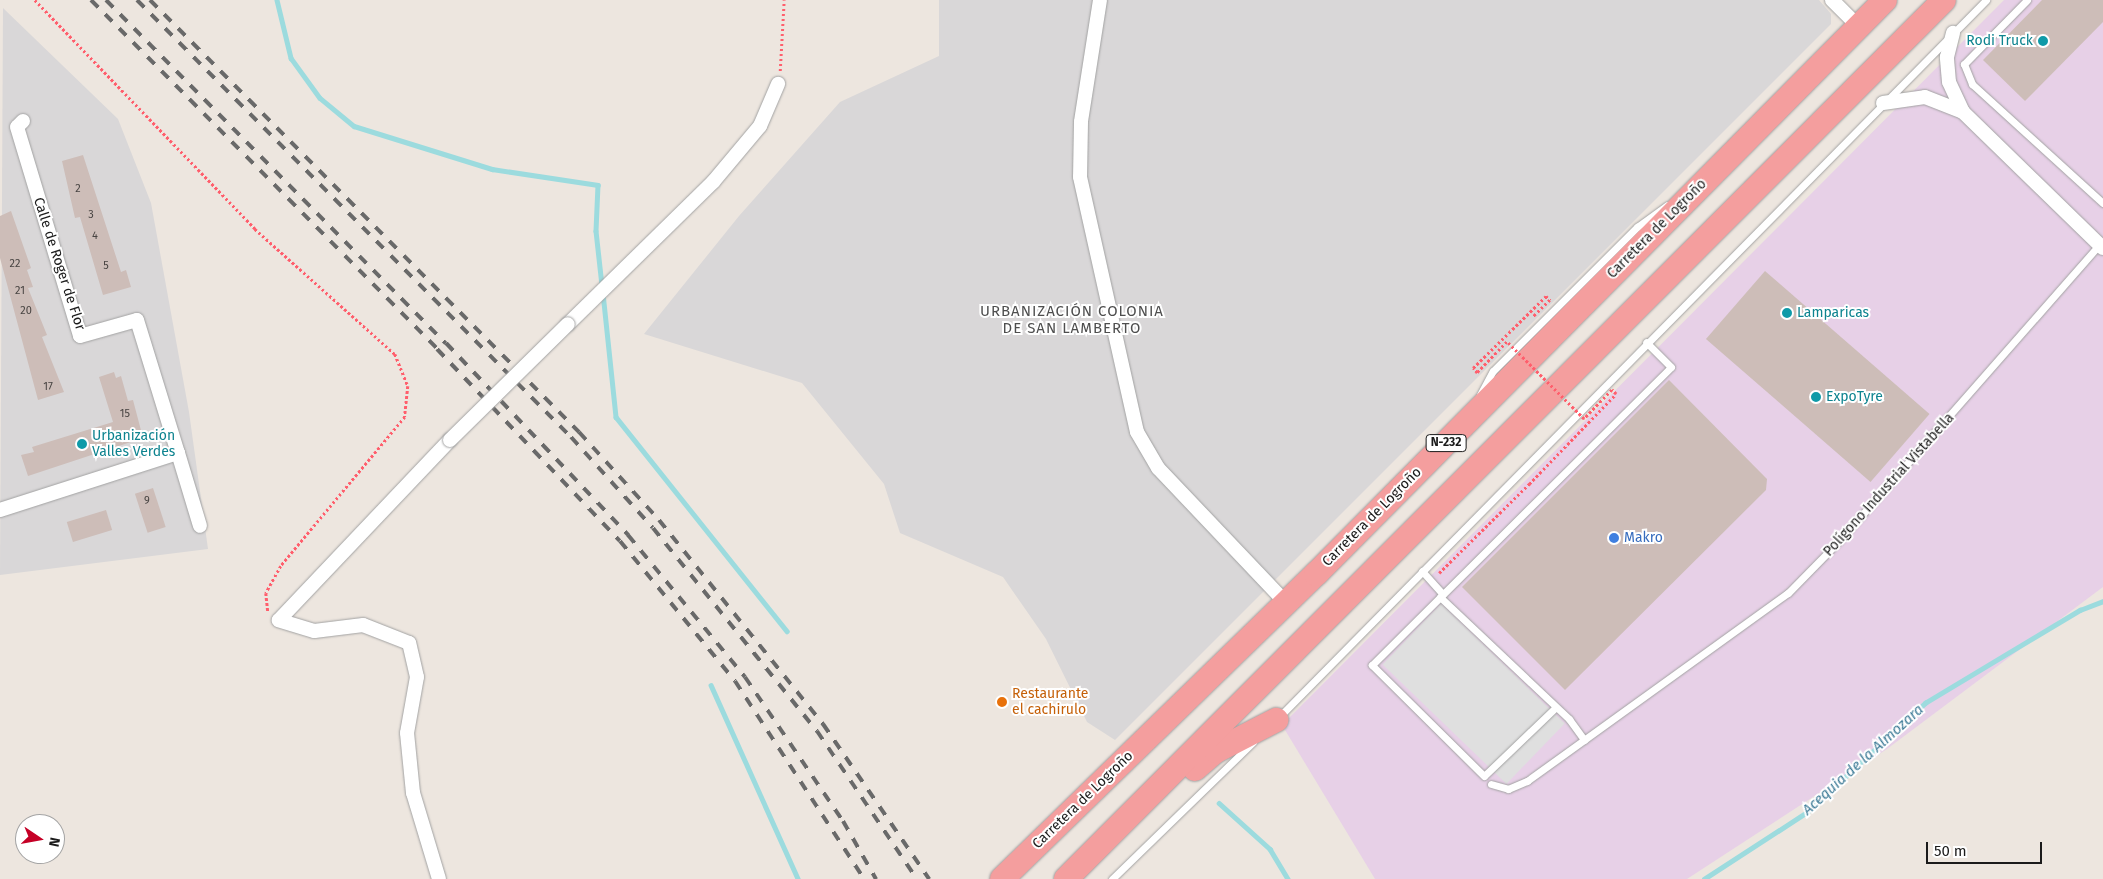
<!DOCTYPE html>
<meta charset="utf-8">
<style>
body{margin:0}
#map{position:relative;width:2103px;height:879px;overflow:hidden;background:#ede6df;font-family:"Fira Sans",sans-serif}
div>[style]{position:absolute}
.residential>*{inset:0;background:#d9d7d8}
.industrial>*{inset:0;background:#e7d0e7}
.parking>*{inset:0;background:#dfdfdf;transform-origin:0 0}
.stream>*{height:4.5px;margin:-2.25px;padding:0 2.25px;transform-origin:2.25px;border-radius:2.25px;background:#9cdbde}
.building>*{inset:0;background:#cdbdb8;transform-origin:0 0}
.path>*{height:2.5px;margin-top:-1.25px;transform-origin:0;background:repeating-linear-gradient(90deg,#ff5e6c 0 2.5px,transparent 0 5px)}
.roads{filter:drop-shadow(0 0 1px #a2a2a2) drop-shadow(0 0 1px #a2a2a2)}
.service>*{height:7px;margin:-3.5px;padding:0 3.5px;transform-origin:3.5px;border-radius:3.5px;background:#fff}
.minor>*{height:14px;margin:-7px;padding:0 7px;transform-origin:7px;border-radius:7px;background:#fff}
.trunk>*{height:24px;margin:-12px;padding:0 12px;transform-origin:12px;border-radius:12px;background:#f49e9e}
.rail>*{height:4px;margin-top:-2px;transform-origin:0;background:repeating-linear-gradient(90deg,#696969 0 10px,transparent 0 20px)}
.path-bridge>*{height:2.5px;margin-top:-1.25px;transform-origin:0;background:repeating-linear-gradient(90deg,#ff5e6c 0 2.5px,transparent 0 5px)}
.bridges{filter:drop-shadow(0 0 1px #a2a2a2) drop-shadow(0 0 1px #a2a2a2)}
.minor-bridge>*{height:14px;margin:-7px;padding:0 7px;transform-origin:7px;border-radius:7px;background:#fff}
.dots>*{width:14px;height:14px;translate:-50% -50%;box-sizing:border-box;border:2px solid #fff;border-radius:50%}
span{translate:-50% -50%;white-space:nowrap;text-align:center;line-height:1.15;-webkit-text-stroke:4px #fff;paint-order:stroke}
.number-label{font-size:11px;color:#484442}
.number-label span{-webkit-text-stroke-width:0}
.shield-label span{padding:1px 4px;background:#fff;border:1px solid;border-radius:4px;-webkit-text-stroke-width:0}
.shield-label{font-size:12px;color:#1b1b1b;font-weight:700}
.culture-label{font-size:14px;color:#0d838f}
.right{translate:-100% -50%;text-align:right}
.left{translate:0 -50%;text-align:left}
.street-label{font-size:14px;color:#1b1b1b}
.shop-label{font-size:14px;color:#366cbe}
.food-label{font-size:14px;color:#c56008}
.neighbourhood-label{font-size:15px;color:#4e4e4e;letter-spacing:1px}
.water-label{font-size:15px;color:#3c7a96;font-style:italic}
.north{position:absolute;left:15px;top:814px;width:50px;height:50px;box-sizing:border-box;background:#fff;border:1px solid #a4a4a4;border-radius:50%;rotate:102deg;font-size:14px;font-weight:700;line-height:20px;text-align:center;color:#1b1b1b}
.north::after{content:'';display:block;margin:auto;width:18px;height:22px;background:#c50026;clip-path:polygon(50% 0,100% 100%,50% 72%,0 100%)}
.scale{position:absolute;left:1926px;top:842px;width:116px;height:22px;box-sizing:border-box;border:2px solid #1b1b1b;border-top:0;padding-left:6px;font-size:15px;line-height:18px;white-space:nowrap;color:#1b1b1b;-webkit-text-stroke:4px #fff;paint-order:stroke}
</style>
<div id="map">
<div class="residential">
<i style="clip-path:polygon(939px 0,1819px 0,1831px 14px,1831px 24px,1115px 740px,1087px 722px,1046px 639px,1003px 577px,900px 533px,884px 484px,802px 383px,644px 334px,739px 216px,840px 102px,939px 56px)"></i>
<i style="clip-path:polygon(3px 8px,118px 119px,151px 203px,189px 412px,208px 549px,0 575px)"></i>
</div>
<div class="industrial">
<i style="clip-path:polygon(2004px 0,2103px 0,2103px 587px,1887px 749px,1687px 879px,1375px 879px,1282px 725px)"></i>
</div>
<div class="parking">
<i style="left:1441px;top:604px;width:172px;height:84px;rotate:44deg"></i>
</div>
<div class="stream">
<i style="left:277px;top:0;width:60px;rotate:76.4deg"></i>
<i style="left:291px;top:58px;width:49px;rotate:54.1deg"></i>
<i style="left:320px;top:98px;width:44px;rotate:39.5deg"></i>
<i style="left:354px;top:126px;width:145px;rotate:17.3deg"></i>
<i style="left:492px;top:169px;width:107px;rotate:8.6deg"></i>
<i style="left:598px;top:185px;width:46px;rotate:92.5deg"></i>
<i style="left:596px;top:231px;width:54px;rotate:83.7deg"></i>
<i style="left:603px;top:293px;width:125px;rotate:84deg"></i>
<i style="left:616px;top:417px;width:274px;rotate:51.4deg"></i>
<i style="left:711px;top:685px;width:213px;rotate:65.8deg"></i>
<i style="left:1219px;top:803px;width:69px;rotate:42deg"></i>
<i style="left:1270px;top:849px;width:35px;rotate:59deg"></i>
<i style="left:1704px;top:879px;width:123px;rotate:-33deg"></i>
<i style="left:1807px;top:812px;width:161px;rotate:-42.7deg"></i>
<i style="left:1925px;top:703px;width:181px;rotate:-31deg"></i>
<i style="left:2080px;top:610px;width:25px;rotate:-21deg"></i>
</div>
<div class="building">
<i style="clip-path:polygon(2042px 0,2103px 0,2103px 22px,2025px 101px,1983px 60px)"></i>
<i style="clip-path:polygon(83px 155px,121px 272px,126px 270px,131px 287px,103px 295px,80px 217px,75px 218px,62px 161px)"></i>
<i style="clip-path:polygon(11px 211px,31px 268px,27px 270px,33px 287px,28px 288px,47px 335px,42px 337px,64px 392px,38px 400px,0 258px,0 216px)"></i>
<i style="left:1765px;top:271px;width:218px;height:90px;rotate:41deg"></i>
<i style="clip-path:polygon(114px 372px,116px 378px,121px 376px,128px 401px,133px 400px,143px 438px,28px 476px,21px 455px,34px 452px,32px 447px,113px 422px,99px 377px)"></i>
<i style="clip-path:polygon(1669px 380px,1767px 479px,1766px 490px,1565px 690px,1462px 587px)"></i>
<i style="left:153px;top:488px;width:41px;height:19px;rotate:72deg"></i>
<i style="left:106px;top:510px;width:21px;height:41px;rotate:73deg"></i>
</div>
<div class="path">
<i style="left:35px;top:0;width:318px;rotate:46.1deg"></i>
<i style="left:255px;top:229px;width:188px;rotate:41.8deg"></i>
<i style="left:395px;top:354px;width:35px;rotate:68deg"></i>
<i style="left:408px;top:386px;width:31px;rotate:96deg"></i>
<i style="left:405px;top:417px;width:194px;rotate:129.8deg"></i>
<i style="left:281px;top:566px;width:31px;rotate:119deg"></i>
<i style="left:266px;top:593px;width:18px;rotate:84deg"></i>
<i style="left:780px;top:71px;width:71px;rotate:-86.8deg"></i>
<i style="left:1439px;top:573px;width:127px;rotate:-44.7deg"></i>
</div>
<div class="roads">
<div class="service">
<i style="left:2027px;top:0;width:90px;rotate:134.5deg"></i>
<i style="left:1964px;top:64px;width:22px;rotate:68deg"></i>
<i style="left:1972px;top:84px;width:177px;rotate:42.3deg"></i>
<i style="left:1480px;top:395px;width:27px;rotate:-62deg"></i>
<i style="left:1493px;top:371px;width:204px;rotate:-45deg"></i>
<i style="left:1637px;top:227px;width:37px;rotate:-36deg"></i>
<i style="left:1422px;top:571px;width:31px;rotate:48deg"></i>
<i style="left:1440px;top:597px;width:178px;rotate:43.4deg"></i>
<i style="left:1569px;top:719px;width:26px;rotate:54deg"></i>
<i style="left:1555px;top:708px;width:98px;rotate:136.2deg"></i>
<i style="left:1484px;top:776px;width:158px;rotate:-135.3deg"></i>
<i style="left:1372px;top:665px;width:422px;rotate:-44.9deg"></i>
<i style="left:1671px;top:367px;width:35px;rotate:-135deg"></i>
<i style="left:1279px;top:717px;width:1007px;rotate:-45.4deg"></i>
<i style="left:1491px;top:784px;width:18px;rotate:16deg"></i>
<i style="left:1508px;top:789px;width:21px;rotate:-23deg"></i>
<i style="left:1527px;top:781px;width:322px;rotate:-35.8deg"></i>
<i style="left:1788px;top:593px;width:73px;rotate:-45.6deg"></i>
<i style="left:1839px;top:541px;width:393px;rotate:-48.7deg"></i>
<i style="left:1112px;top:879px;width:197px;rotate:-44.2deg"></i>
</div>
<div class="minor">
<i style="left:1100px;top:0;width:123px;rotate:98.9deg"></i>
<i style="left:1081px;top:122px;width:55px;rotate:91deg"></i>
<i style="left:1080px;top:177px;width:261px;rotate:77.4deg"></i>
<i style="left:1137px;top:432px;width:42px;rotate:59.7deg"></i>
<i style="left:1158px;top:468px;width:186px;rotate:46.5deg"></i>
<i style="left:1832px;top:0;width:37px;rotate:45deg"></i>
<i style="left:1883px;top:103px;width:42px;rotate:-8.1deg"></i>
<i style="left:1925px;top:97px;width:41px;rotate:21.5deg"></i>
<i style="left:1963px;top:112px;width:33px;rotate:-115deg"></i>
<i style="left:1949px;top:82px;width:25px;rotate:-95deg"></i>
<i style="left:1947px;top:57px;width:25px;rotate:-76deg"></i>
<i style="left:1963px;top:112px;width:195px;rotate:44.2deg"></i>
<i style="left:23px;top:121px;width:8px;rotate:135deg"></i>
<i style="left:17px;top:127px;width:218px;rotate:73.2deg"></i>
<i style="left:80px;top:336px;width:59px;rotate:-15.7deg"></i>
<i style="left:137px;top:320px;width:139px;rotate:72.9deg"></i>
<i style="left:568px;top:324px;width:203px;rotate:-44.4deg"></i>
<i style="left:713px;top:182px;width:73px;rotate:-50deg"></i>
<i style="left:760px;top:126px;width:46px;rotate:-66.8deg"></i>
<i style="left:0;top:510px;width:187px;rotate:-17.8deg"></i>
<i style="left:178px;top:453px;width:76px;rotate:73.2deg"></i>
<i style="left:439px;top:879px;width:90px;rotate:-106.8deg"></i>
<i style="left:413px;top:793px;width:60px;rotate:-95.7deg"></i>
<i style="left:407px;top:733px;width:57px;rotate:-79.9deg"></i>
<i style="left:417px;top:677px;width:35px;rotate:-103deg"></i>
<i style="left:409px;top:643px;width:49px;rotate:-158.6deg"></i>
<i style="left:363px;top:625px;width:49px;rotate:173deg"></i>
<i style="left:314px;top:631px;width:37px;rotate:-163deg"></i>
<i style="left:279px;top:620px;width:248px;rotate:-46.5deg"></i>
</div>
<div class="trunk">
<i style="left:1195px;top:769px;width:28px;rotate:-41deg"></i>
<i style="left:1216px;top:751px;width:68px;rotate:-27.3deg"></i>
<i style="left:1002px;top:879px;width:438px;rotate:-44.2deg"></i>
<i style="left:1316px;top:574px;width:808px;rotate:-45.25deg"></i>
<i style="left:1066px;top:879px;width:1242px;rotate:-45.03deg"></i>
</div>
</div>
<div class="rail">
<i style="left:91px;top:0;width:491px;rotate:45.2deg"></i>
<i style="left:437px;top:349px;width:265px;rotate:46.4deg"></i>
<i style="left:620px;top:541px;width:181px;rotate:50.6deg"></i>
<i style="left:735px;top:681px;width:236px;rotate:56.9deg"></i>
<i style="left:106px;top:0;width:483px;rotate:45.3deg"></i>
<i style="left:446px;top:343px;width:265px;rotate:46.5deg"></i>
<i style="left:628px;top:535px;width:184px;rotate:50.5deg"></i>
<i style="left:745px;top:677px;width:174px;rotate:55.8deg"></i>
<i style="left:843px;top:821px;width:67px;rotate:60.4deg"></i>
<i style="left:137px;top:0;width:616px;rotate:45.2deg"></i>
<i style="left:571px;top:437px;width:122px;rotate:48deg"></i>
<i style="left:653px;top:528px;width:261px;rotate:51.1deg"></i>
<i style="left:817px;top:731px;width:179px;rotate:56deg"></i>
<i style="left:150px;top:0;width:609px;rotate:45.2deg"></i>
<i style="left:579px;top:432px;width:119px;rotate:47.7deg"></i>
<i style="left:659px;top:520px;width:262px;rotate:51.2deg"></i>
<i style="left:823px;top:724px;width:188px;rotate:55.6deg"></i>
</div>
<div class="path-bridge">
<i style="left:1529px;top:484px;width:125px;rotate:-46deg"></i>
<i style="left:1616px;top:394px;width:6px;rotate:-135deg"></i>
<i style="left:1612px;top:390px;width:40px;rotate:134deg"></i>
<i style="left:1584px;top:419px;width:109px;rotate:-135deg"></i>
<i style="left:1507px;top:342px;width:43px;rotate:134.1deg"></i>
<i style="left:1477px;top:373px;width:6px;rotate:-129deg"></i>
<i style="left:1473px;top:368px;width:103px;rotate:-44.6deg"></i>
<i style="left:1546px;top:296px;width:6px;rotate:45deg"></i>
<i style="left:1550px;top:300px;width:24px;rotate:135deg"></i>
</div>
<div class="bridges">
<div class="minor-bridge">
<i style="left:450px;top:440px;width:165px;rotate:-44.5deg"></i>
</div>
</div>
<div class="dots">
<i style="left:2043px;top:41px;background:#0f9aa8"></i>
<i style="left:1787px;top:313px;background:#0f9aa8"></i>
<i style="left:1816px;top:397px;background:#0f9aa8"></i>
<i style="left:82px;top:444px;background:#0f9aa8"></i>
<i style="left:1614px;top:538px;background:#3f7fe0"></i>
<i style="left:1002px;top:702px;background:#e8710a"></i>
</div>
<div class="number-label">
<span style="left:78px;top:189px">2</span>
<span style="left:91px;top:215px">3</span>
<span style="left:95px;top:236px">4</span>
<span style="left:15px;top:264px">22</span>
<span style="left:106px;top:266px">5</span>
<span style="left:20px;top:291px">21</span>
<span style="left:26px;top:311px">20</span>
<span style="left:48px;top:387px">17</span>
<span style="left:125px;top:414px">15</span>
<span style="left:147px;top:501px">9</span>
</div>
<div class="shield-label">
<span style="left:1446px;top:443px">N-232</span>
</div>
<div class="culture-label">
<span class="right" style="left:2033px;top:41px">Rodi Truck</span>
<span class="left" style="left:1797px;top:313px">Lamparicas</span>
<span class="left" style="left:1826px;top:397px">ExpoTyre</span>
<span class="left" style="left:92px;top:444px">Urbanización<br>Valles Verdes</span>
</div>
<div class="street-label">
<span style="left:1657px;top:229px;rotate:-45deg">Carretera de Logroño</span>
<span style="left:59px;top:264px;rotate:72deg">Calle de Roger de Flor</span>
<span style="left:1889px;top:485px;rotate:-48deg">Polígono Industrial Vistabella</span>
<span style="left:1372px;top:517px;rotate:-45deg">Carretera de Logroño</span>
<span style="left:1083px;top:800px;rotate:-44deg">Carretera de Logroño</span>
</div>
<div class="shop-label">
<span class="left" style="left:1624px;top:538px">Makro</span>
</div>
<div class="food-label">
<span class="left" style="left:1012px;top:702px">Restaurante<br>el cachirulo</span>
</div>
<div class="neighbourhood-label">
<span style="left:1072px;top:320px">URBANIZACIÓN COLONIA<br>DE SAN LAMBERTO</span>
</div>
<div class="water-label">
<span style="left:1863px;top:760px;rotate:-42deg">Acequia de la Almozara</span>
</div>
<div class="north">N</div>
<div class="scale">50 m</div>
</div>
